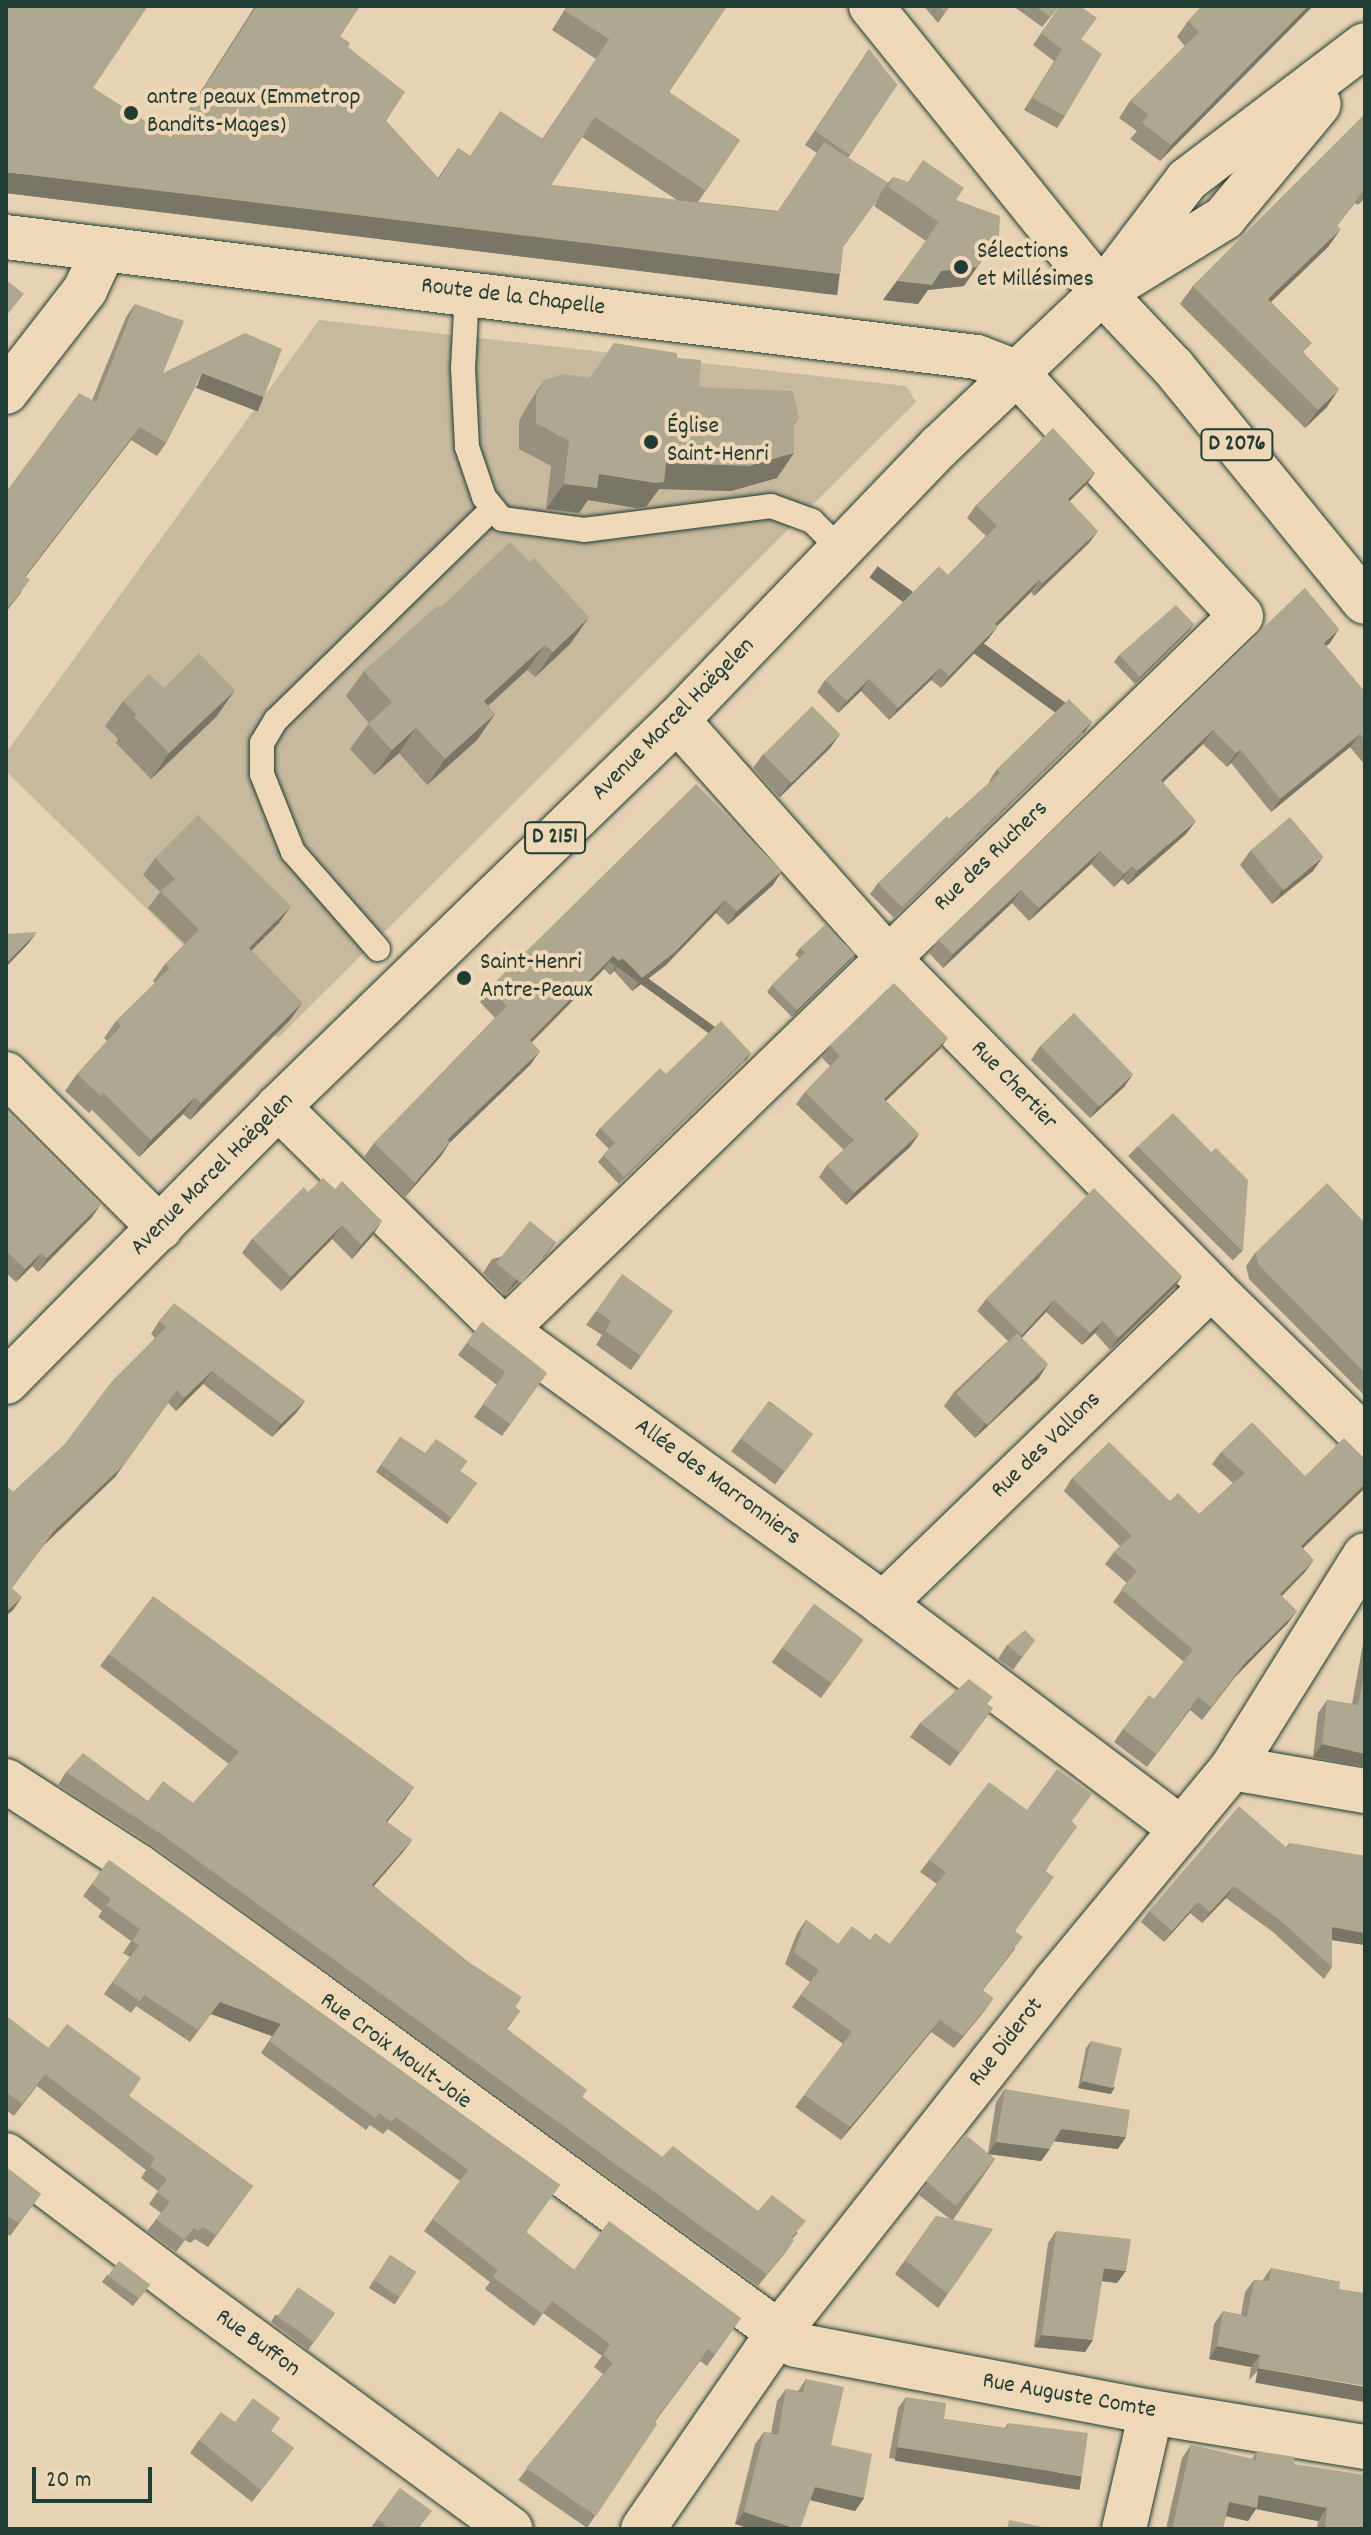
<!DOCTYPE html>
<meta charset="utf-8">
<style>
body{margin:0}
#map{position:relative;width:1371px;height:2535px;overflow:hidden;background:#e7d2b3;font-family:Dekko,sans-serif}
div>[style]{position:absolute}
.green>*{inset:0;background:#c6b99d}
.roads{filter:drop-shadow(0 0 2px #1f3d34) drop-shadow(0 0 2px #1f3d34)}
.lane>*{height:24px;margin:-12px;padding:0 12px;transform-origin:12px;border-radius:12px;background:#efd8b8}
.street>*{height:44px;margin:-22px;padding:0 22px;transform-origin:22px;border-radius:22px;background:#efd8b8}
.secondary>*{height:44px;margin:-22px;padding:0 22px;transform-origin:22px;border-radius:22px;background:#efd8b8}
.primary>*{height:44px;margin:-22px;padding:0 22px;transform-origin:22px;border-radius:22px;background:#efd8b8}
.wall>*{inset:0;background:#96907c;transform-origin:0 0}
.shaded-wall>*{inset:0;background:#7a7665;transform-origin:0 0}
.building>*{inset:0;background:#afa890;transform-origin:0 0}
.dots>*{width:22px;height:22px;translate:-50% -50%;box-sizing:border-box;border:4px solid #efd8b8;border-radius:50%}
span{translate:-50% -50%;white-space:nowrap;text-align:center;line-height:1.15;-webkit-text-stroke:8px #efd8b8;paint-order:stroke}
.shield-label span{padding:2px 6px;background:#efd8b8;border:2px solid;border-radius:6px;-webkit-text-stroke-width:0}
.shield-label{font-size:22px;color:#1f3d34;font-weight:700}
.poi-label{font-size:24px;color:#1f3d34}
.left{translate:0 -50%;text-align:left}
.street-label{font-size:24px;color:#1f3d34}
.frame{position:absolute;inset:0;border:8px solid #1f3d34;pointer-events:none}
.scale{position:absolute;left:32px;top:2467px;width:120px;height:36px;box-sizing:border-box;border:4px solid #1f3d34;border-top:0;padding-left:10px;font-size:24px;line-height:28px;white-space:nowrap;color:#1f3d34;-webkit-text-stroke:6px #efd8b8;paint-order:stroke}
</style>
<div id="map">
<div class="green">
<i style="clip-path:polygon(319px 320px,906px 386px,916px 402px,278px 1038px,6px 771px,6px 753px)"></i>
</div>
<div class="roads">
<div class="lane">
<i style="left:467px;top:292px;width:76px;rotate:93deg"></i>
<i style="left:463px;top:368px;width:79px;rotate:87.1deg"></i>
<i style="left:467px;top:447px;width:53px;rotate:71.2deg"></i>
<i style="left:484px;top:497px;width:28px;rotate:51deg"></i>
<i style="left:502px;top:519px;width:83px;rotate:7.6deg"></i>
<i style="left:584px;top:530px;width:189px;rotate:-7.3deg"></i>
<i style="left:771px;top:506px;width:44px;rotate:20.1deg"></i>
<i style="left:812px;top:521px;width:40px;rotate:45deg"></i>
<i style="left:378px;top:949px;width:129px;rotate:-131.2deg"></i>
<i style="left:293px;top:852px;width:84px;rotate:-111.7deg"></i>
<i style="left:262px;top:774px;width:31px;rotate:-90deg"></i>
<i style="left:262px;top:743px;width:27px;rotate:-59deg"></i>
<i style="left:276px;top:720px;width:303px;rotate:-44.3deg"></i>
</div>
<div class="street">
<i style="left:6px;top:392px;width:129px;rotate:-52.2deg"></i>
<i style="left:85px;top:290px;width:45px;rotate:-65.1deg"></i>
<i style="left:677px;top:720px;width:318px;rotate:48.4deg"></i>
<i style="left:888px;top:958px;width:461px;rotate:45.5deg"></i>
<i style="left:1211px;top:1287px;width:216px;rotate:44.4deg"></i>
<i style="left:6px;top:1074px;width:218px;rotate:45deg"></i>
<i style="left:278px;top:1107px;width:318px;rotate:44.5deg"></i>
<i style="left:505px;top:1330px;width:467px;rotate:35.9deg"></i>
<i style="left:883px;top:1604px;width:374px;rotate:37deg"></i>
<i style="left:505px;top:1330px;width:1025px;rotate:-44.13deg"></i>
<i style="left:1241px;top:616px;width:332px;rotate:-132.7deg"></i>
<i style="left:883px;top:1604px;width:456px;rotate:-44deg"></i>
<i style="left:1232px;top:1768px;width:135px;rotate:9.8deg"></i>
<i style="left:6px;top:1781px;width:157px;rotate:32.8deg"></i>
<i style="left:138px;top:1866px;width:206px;rotate:35.7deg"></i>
<i style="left:305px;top:1986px;width:608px;rotate:36.17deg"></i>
<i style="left:796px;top:2345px;width:361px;rotate:10.7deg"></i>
<i style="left:1151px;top:2412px;width:217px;rotate:9.3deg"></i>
<i style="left:6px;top:2155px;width:237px;rotate:37.1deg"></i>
<i style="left:195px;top:2298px;width:391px;rotate:36.2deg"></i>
<i style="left:643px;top:2529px;width:238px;rotate:-55.4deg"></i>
<i style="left:778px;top:2333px;width:447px;rotate:-51.7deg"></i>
<i style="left:1055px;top:1982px;width:278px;rotate:-50.4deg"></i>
<i style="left:1232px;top:1768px;width:251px;rotate:-58deg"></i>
<i style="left:1124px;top:2529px;width:120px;rotate:-77deg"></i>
</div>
<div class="secondary">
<i style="left:6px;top:237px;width:978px;rotate:7.05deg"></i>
<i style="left:977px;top:357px;width:42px;rotate:21deg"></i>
<i style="left:1123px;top:280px;width:119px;rotate:-31.5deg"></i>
<i style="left:1224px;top:218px;width:148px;rotate:-50.2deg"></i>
<i style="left:1102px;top:292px;width:141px;rotate:-52.8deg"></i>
<i style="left:1187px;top:180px;width:223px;rotate:-37.2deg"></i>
</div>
<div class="primary">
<i style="left:871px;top:6px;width:368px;rotate:51.1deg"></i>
<i style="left:1102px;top:292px;width:103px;rotate:46.6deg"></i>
<i style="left:1173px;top:367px;width:303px;rotate:50.8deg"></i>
<i style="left:6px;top:1382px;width:387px;rotate:-45.3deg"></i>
<i style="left:278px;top:1107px;width:556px;rotate:-44.13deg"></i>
<i style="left:677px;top:720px;width:380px;rotate:-46.2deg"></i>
<i style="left:940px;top:446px;width:224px;rotate:-43.5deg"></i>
</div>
</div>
<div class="wall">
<i style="clip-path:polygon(evenodd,255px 6px,360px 6px,340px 36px,348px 47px,386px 121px,438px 178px,458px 148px,470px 156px,543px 138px,596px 59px,552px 30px,567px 6px,727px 6px,669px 92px,740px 140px,698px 202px,778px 211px,817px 153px,805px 145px,869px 49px,897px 85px,848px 158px,888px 183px,893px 177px,956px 200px,964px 286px,928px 290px,918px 304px,883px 300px,926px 241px,874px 206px,879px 197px,843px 247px,840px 274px,827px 294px,6px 193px,93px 88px,171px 138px,255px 6px,582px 137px,677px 200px,551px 185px,582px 137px)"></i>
<i style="clip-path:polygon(924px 6px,950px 6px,938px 23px)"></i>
<i style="clip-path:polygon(1013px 6px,1054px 6px,1057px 9px,1042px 27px)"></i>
<i style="clip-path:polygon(1060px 6px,1081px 39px,1065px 116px,1057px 128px,1024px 110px,1054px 61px,1033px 45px)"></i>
<i style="clip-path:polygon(1202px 6px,1313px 6px,1160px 161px,1130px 139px,1137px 131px,1119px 118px,1130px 101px,1185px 46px,1177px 37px,1188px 21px)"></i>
<i style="clip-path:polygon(1365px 114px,1365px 198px,1358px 205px,1355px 203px,1337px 226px,1328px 247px,1271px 302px,1305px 354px,1327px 407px,1305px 428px,1180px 304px,1193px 286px)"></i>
<i style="clip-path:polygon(135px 304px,163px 373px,255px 410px,195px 387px,166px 443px,157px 456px,131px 440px,25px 577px,21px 593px,6px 612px,126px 317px)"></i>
<i style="clip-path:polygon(677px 358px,699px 387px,799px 418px,794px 425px,777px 478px,731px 491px,659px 489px,646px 507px,637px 508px,588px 500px,579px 513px,546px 509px,551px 466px,519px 449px,519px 421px,527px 406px,544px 380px,590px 378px)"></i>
<i style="clip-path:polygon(1095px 473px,1086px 485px,1069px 501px,1089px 543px,1034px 596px,1031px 592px,997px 626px,989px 638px,941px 688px,931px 680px,889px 720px,861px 691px,838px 713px,817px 692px,825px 680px,948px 575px,986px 536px,967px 518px,976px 505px)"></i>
<i style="clip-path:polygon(1305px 588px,1330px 643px,1326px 646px,1365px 692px,1365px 765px,1350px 747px,1271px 812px,1231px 763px,1227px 767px,1203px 744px,1163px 782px,1186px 834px,1128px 885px,1122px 879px,1114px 887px,1091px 864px,1029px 921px,1012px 903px,943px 968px,929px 953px,938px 940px)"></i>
<i style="clip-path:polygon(440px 608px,571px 643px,535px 677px,527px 670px,488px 706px,495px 714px,477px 740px,427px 785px,399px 753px,374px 775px,350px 749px,369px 723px,346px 696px,364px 671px)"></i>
<i style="clip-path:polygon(1194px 624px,1189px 631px,1135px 684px,1114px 662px,1119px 655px)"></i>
<i style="clip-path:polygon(164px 688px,217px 716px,151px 779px,116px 743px,118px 739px,105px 726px,123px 701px)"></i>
<i style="clip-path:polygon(1092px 722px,1084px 733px,894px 918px,870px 894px,878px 883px,990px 782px,989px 781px,997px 769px)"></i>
<i style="clip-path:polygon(840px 734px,830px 748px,779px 798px,753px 768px,763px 754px)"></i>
<i style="clip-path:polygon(1250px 851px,1313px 871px,1272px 904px,1240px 865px)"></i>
<i style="clip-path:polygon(155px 858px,279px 923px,251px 950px,302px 1003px,290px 1020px,190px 1120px,183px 1114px,139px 1157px,92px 1110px,89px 1113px,65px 1091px,77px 1074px,107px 1041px,104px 1038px,116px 1021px,155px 983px,153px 981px,165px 964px,185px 944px,148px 908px,160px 892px,143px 875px)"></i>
<i style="clip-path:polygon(782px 871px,773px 885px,728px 925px,716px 913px,666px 965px,632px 991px,614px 971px,610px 975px,604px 969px,532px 1042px,531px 1064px,450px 1142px,441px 1156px,405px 1197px,364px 1157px,374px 1143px,495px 1018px,480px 1002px,489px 988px)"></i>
<i style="clip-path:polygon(800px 948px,855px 954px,850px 961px,792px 1017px,767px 992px,772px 985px,799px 958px,795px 955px)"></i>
<i style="clip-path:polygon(830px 1045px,939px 1050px,886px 1101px,919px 1134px,910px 1147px,846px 1205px,819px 1177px,827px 1165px,844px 1150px,796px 1104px,805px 1092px,830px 1066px,822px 1058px)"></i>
<i style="clip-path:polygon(1040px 1046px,1133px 1074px,1124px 1087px,1090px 1118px,1031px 1060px)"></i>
<i style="clip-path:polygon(751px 1053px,746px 1060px,619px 1184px,598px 1162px,609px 1149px,595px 1135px,600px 1128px)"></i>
<i style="clip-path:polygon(6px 1110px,92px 1217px,38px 1272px,32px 1266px,16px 1282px,6px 1273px)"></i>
<i style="left:1138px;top:1146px;width:148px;height:14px;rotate:45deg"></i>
<i style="clip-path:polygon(308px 1192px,373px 1235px,352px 1259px,332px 1239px,281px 1291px,242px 1253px,252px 1239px)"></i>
<i style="clip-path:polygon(1365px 1223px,1365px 1396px,1249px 1279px,1246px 1266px,1255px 1253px)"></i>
<i style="clip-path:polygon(556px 1242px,546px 1255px,505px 1295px,483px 1273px,492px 1259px)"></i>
<i style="clip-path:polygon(1182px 1276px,1174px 1288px,1110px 1350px,1095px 1333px,1082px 1345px,1046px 1312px,1022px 1338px,1039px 1378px,975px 1438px,944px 1406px,954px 1392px,1008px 1341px,977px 1311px,986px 1299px)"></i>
<i style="clip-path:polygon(596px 1311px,673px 1311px,631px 1370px,596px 1345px,602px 1335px,586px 1325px)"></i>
<i style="clip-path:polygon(159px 1321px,305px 1401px,296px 1413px,272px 1437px,203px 1384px,176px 1411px,168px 1403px,115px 1477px,44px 1545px,12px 1588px,13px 1610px,6px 1616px,6px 1486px,13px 1492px,64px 1445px,155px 1338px,151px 1334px)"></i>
<i style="clip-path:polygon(482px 1322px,547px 1373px,502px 1436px,474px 1417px,497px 1385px,458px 1355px)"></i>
<i style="left:769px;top:1401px;width:55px;height:63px;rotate:37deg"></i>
<i style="clip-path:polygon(400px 1437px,425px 1453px,460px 1471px,477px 1483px,447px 1524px,376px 1472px)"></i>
<i style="clip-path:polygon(1221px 1452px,1305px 1476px,1365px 1459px,1365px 1488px,1303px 1548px,1305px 1572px,1282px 1596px,1288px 1623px,1235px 1677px,1202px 1720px,1190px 1710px,1147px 1767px,1114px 1742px,1123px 1729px,1154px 1699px,1184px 1662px,1113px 1602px,1127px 1583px,1105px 1564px,1114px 1552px,1120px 1546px,1064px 1491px,1072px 1478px,1170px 1501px,1199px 1514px,1233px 1483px,1212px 1464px)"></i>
<i style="left:814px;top:1604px;width:61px;height:72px;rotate:36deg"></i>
<i style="clip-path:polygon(1365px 1633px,1365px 1768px,1313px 1757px,1318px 1713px,1327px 1700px,1352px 1704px)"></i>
<i style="clip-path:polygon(1035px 1640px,1013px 1670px,998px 1659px,1007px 1645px)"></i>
<i style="clip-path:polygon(109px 1654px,414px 1787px,387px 1822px,412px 1840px,403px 1852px,374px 1886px,520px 2011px,507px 2029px,582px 2097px,662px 2157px,798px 2233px,792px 2239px,794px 2240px,785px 2253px,758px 2286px,153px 1846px,58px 1785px,66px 1772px,148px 1801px,193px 1803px,229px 1764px,100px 1666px)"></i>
<i style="clip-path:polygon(987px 1704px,993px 1708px,950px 1766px,910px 1737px,920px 1723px)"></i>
<i style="clip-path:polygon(1027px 1810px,1072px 1821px,1015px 1931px,1015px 1949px,983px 1990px,985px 2010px,954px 2048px,931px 2032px,841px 2140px,795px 2107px,843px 2044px,792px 2007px,810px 1982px,785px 1964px,797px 1933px,806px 1920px,838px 1944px,870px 1940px,890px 1944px,937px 1884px,920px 1872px,929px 1860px)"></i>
<i style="clip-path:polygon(1289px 1843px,1365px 1856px,1365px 1945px,1332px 1940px,1332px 1967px,1324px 1979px,1273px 1932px,1226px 1898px,1202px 1923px,1190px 1913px,1164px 1942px,1141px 1922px,1149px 1911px,1286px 1848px)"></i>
<i style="clip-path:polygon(109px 1860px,560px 2185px,526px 2232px,574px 2270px,741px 2318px,707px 2366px,700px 2361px,655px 2422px,657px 2424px,587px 2528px,518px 2480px,603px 2374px,594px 2367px,602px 2356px,543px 2313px,534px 2326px,485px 2289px,490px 2282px,424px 2231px,460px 2181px,388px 2129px,383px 2134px,370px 2125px,366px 2130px,261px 2053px,272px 2036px,211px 2014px,190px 2042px,136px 2006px,131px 2013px,104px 1994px,130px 1957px,123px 1953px,131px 1941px,98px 1917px,102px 1911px,83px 1896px)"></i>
<i style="clip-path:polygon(6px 2016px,48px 2048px,129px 2096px,253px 2186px,208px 2247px,195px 2239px,190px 2243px,185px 2240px,176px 2252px,147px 2231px,161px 2213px,149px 2204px,158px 2191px,141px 2178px,146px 2170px,37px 2086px,14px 2116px,6px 2110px)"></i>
<i style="clip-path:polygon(1091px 2041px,1111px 2094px,1078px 2088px,1086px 2048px)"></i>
<i style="clip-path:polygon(1005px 2089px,1118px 2149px,1054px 2141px,1041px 2161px,989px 2154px,995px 2159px,953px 2220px,993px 2229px,938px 2308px,895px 2274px,936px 2216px,950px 2219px,919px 2195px,928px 2182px,988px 2153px,996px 2102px)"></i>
<i style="clip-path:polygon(6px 2167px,41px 2194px,10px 2236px,6px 2233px)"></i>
<i style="clip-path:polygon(1056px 2231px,1117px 2283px,1102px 2281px,1085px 2352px,1034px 2347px,1048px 2243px)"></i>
<i style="left:390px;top:2255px;width:31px;height:39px;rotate:33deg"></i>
<i style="clip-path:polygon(1271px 2268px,1340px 2282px,1249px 2380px,1251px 2367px,1209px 2359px,1214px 2324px,1223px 2311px,1241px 2315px,1245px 2292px,1254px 2280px,1262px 2281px)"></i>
<i style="clip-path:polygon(107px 2275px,150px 2284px,133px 2306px,102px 2282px)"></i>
<i style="clip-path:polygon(335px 2313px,308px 2350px,271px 2322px,275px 2315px)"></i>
<i style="clip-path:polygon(806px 2379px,831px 2445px,864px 2498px,855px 2511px,810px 2500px,735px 2524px,755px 2444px,764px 2432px,771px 2433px,777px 2401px,786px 2389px,798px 2391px)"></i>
<i style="clip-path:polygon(906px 2397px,944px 2419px,1005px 2428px,1008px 2423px,1074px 2488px,889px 2458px,898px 2408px)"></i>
<i style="clip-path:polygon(235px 2422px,271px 2431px,294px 2448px,252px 2502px,190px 2453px,199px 2440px)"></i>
<i style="clip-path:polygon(1191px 2445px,1252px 2459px,1257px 2451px,1294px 2464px,1365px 2529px,1317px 2529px,1318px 2521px,1256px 2509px,1248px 2521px,1226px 2516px,1223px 2529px,1166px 2529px,1182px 2458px)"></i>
<i style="clip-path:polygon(400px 2488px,418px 2529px,376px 2529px,372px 2526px)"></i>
</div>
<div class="shaded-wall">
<i style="clip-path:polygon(1308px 6px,1313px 6px,1160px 161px,1171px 145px)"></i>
<i style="left:6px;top:172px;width:840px;height:21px;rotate:7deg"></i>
<i style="clip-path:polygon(1341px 229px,1328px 247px,1255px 317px,1268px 299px)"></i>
<i style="clip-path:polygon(999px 236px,964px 286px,928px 290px,918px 304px,883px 300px,897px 281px,941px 271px)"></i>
<i style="left:202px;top:373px;width:66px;height:16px;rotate:21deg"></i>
<i style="clip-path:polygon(1339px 389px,1327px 407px,1305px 428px,1318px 410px)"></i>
<i style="clip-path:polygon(140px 427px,131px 440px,16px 589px,25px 576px)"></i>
<i style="clip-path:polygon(794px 453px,777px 478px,731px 491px,659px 489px,646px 507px,637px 508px,588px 500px,579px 513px,546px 509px,564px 484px,599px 474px,666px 463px)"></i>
<i style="clip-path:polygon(1095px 473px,1086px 485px,1059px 512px,1068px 499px)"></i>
<i style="clip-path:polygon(1098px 531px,1089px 543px,1034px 596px,1043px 583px)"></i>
<i style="clip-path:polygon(1039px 580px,1031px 592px,987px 636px,995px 624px)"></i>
<i style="clip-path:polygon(589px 617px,571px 643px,535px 677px,553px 652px)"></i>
<i style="clip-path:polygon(1194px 624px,1189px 631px,1135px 684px,1140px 677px)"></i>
<i style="clip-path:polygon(998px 626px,989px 638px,941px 688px,949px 676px)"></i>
<i style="clip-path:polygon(1339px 629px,1330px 643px,1314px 656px,1324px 643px)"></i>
<i style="clip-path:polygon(545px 645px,527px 670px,466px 726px,484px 701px)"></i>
<i style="clip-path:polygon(940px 668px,931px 680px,889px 720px,898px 708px)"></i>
<i style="clip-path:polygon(869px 679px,861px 691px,838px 713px,847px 701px)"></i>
<i style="clip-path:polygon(235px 690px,217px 716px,151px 779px,169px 753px)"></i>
<i style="clip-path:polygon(495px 714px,477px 740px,427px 785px,445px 759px)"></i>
<i style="left:1092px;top:722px;width:14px;height:265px;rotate:126deg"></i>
<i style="clip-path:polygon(416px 728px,399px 753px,374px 775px,392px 750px)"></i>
<i style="clip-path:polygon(1213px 730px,1203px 744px,1152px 793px,1161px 780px)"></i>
<i style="clip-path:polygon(840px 734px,830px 748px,779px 798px,789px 784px)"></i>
<i style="clip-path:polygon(1360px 734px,1350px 747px,1271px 812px,1280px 799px)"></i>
<i style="clip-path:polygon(1241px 750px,1231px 763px,1227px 767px,1236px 753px)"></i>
<i style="clip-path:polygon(1196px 821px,1186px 834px,1128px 885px,1137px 871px)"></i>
<i style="clip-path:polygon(1100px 851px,1091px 864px,1029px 921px,1039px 908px)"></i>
<i style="clip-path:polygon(1323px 857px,1313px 871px,1272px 904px,1282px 890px)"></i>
<i style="clip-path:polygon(1132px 866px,1122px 879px,1114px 887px,1124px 874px)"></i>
<i style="clip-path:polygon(782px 871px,773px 885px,728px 925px,737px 911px)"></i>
<i style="clip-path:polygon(1021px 890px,1012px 903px,943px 968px,953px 954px)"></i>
<i style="clip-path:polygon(725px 900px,716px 913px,666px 965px,632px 991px,642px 978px)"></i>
<i style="clip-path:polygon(291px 906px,279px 923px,237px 965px,249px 948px)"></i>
<i style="clip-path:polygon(37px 932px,28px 944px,6px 967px,6px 963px)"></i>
<i style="clip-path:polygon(855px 954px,850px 961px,792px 1017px,797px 1010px)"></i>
<i style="clip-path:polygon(613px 956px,604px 969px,520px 1054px,530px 1040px)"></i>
<i style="clip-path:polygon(623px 958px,614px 971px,610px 975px,619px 961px)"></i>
<i style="clip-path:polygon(302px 1003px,290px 1020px,190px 1120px,201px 1103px)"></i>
<i style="clip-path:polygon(948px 1038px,939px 1050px,875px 1111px,884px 1099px)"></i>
<i style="clip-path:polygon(540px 1051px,531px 1064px,438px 1154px,447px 1140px)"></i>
<i style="left:751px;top:1053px;width:9px;height:177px;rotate:126deg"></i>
<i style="clip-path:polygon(1133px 1074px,1124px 1087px,1090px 1118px,1099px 1105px)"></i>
<i style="clip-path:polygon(195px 1097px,183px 1114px,139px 1157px,151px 1140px)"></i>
<i style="clip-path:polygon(919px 1134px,910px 1147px,846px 1205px,854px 1193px)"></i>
<i style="clip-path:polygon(450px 1142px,441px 1156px,405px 1197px,415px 1183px)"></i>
<i style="clip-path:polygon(101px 1204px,92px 1217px,38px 1272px,47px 1258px)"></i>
<i style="clip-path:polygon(382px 1221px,373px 1235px,352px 1259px,361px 1245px)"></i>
<i style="clip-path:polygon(342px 1225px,332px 1239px,281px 1291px,291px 1277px)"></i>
<i style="clip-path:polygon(556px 1242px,546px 1255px,505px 1295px,515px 1281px)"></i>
<i style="clip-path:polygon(41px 1253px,32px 1266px,16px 1282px,25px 1269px)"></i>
<i style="clip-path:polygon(1182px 1276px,1174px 1288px,1110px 1350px,1118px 1338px)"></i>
<i style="clip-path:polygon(1054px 1300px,1046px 1312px,1013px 1347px,1022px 1335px)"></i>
<i style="clip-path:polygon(1103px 1321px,1095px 1333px,1082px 1345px,1090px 1333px)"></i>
<i style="clip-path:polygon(1048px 1364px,1039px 1378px,975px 1438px,984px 1425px)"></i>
<i style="clip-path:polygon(212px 1371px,203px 1384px,176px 1411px,184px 1398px)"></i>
<i style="clip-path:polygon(177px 1390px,115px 1477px,44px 1545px,53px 1532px)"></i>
<i style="clip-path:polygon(305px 1401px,296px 1413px,272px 1437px,281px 1424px)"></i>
<i style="clip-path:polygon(1365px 1484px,1365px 1488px,1292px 1559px,1301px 1546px)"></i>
<i style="clip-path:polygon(1314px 1560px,1305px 1572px,1271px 1607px,1280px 1594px)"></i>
<i style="clip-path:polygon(22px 1597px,13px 1610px,6px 1616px,6px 1612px)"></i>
<i style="clip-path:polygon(1297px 1611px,1288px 1623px,1235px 1677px,1202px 1720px,1244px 1664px)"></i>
<i style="clip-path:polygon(1322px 1744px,1365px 1754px,1365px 1768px,1313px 1757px)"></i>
<i style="clip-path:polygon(414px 1787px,405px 1800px,378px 1833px,386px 1821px)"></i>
<i style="clip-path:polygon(412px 1840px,403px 1852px,364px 1897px,372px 1885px)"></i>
<i style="clip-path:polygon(1234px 1886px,1226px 1898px,1202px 1923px,1210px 1912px)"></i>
<i style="clip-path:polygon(1198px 1902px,1190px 1913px,1164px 1942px,1172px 1931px)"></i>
<i style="clip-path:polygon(1332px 1927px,1365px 1933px,1365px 1945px,1324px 1939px)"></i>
<i style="clip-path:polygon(994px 1998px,985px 2010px,954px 2048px,963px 2036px)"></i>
<i style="clip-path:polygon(220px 2002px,281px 2024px,272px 2036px,211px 2014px,190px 2042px)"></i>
<i style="clip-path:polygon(940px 2020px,931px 2032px,841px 2140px,850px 2127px)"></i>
<i style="clip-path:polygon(1083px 2081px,1115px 2087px,1111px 2094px,1078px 2088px)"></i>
<i style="clip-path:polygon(1061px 2129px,1126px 2137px,1118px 2149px,1052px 2141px)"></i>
<i style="clip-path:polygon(996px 2142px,1050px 2149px,1041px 2161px,988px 2154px)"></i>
<i style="clip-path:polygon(1104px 2268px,1126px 2271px,1117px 2283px,1095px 2280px)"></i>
<i style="clip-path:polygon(1042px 2335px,1093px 2340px,1085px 2352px,1034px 2347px)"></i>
<i style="clip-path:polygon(1217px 2346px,1260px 2355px,1251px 2367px,1209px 2359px)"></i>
<i style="left:1258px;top:2368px;width:109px;height:15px;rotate:10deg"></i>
<i style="left:897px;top:2447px;width:187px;height:14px;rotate:9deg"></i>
<i style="clip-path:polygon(815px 2487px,864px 2498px,855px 2511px,806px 2499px)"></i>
<i style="clip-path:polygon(1259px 2495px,1327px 2508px,1318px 2521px,1256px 2509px,1248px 2521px,1220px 2515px,1229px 2502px)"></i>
<i style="clip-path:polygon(744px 2512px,798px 2529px,750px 2529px,735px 2524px)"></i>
</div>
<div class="building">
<i style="clip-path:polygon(6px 6px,148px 6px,93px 88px,172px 138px,257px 6px,360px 6px,340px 36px,350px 43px,348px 47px,405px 92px,386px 121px,439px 179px,458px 148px,470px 156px,500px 111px,543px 139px,609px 39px,565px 11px,568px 6px,727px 6px,669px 92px,740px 140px,706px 191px,595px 117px,551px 185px,778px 212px,824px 142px,888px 183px,843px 247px,840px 274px,6px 172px)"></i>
<i style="clip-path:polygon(939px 6px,950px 6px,945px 13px)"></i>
<i style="clip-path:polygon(1035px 6px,1054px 6px,1057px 9px,1050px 17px)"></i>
<i style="clip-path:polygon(1060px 6px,1080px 6px,1097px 18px,1081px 39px,1102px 54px,1065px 116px,1032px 98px,1062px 49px,1041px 33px)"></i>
<i style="clip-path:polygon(1202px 6px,1308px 6px,1171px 145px,1142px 123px,1148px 114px,1130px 101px,1199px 32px,1188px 21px)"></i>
<i style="clip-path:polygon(869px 49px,897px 85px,850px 155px,815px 131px)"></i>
<i style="clip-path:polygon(1365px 114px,1365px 188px,1337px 226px,1341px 229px,1268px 299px,1312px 343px,1303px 352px,1339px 389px,1318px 410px,1193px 286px)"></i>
<i style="clip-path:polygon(923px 160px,964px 188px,956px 200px,1000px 216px,999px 236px,977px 267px,941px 271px,932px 285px,897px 281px,939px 222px,888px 187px,893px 177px,908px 182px)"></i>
<i style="clip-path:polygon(6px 280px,24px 294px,6px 316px)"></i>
<i style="clip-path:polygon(135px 304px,184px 321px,163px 373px,245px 333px,282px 349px,264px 397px,202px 373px,166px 443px,140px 427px,25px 576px,30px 580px,6px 610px,6px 492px,79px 393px,96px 402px)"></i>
<i style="clip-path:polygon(614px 343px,677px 353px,677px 358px,701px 360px,699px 387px,793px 391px,799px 418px,794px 423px,794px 453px,749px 466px,666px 463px,664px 482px,655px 483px,599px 474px,597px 488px,564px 484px,569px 441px,536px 423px,536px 395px,544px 380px,564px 374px,590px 378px)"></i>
<i style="clip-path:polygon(1053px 428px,1095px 473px,1068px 499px,1098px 531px,1043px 583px,1039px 580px,995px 624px,998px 626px,949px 676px,940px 668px,898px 708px,869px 679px,847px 701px,825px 680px,939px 566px,948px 575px,997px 526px,976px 505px)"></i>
<i style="clip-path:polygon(510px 542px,530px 562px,534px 558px,589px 617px,553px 652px,545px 645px,484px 701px,495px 714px,445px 759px,416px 728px,392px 750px,368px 724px,392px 702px,364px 671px,438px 605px,440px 608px)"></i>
<i style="clip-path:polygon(1305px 588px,1339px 629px,1324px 643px,1365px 692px,1365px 740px,1360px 734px,1280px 799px,1241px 750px,1236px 753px,1213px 730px,1161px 780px,1196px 821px,1137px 871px,1132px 866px,1124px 874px,1100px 851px,1039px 908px,1021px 890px,953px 954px,938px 940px)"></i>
<i style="clip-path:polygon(1176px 605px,1194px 624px,1140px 677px,1119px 655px)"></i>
<i style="clip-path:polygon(199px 653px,235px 690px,169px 753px,134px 717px,136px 714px,123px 701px,149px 674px,164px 688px)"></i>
<i style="clip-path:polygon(1069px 699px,1092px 722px,902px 907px,878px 883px,947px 816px,950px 819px,1000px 773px,997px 769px)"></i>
<i style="left:812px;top:706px;width:40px;height:69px;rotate:45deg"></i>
<i style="clip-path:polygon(696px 784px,782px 871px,737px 911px,725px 900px,675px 952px,642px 978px,623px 958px,619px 961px,613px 956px,530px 1040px,540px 1051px,447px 1140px,450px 1142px,415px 1183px,374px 1143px,507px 1006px,489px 988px)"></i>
<i style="clip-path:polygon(198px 815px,291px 906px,249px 948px,302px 1003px,201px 1103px,195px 1097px,151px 1140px,104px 1093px,101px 1096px,77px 1074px,121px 1026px,116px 1021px,170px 968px,165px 964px,199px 930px,160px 891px,175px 879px,155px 858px)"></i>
<i style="left:1290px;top:817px;width:52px;height:52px;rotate:50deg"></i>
<i style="clip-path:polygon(825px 925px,855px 954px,797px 1010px,772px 985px,805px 952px,800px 948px)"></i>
<i style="clip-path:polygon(37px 932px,6px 963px,6px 934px)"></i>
<i style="clip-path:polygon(894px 983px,948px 1038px,884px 1099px,919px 1134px,854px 1193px,827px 1165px,854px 1140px,805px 1092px,840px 1056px,830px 1045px)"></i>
<i style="left:1074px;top:1013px;width:85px;height:47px;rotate:46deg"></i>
<i style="clip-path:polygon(721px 1021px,751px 1053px,624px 1177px,603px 1155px,615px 1143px,600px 1128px,660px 1068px,666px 1074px)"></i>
<i style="clip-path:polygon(6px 1110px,101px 1204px,47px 1258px,41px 1253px,25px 1269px,6px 1251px)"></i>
<i style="clip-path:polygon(1173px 1113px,1211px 1152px,1216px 1148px,1248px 1180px,1243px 1251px,1138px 1146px)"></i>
<i style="clip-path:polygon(323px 1178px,335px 1189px,342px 1181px,382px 1221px,361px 1245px,342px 1225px,291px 1277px,252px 1239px,304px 1187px,308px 1192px)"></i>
<i style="clip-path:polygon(1327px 1183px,1365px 1223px,1365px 1373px,1259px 1265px,1255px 1253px)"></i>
<i style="clip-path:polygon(1094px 1188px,1182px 1276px,1118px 1338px,1103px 1321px,1090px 1333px,1054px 1300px,1022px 1335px,986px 1299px)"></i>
<i style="left:530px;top:1221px;width:33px;height:54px;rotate:39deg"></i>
<i style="clip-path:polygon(622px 1274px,673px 1311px,641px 1356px,606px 1331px,611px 1321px,596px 1311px)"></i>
<i style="clip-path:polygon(174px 1303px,305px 1401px,281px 1424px,212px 1371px,184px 1398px,177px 1390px,124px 1465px,53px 1532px,12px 1588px,22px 1597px,6px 1612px,6px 1486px,13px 1492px,64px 1445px,112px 1381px,166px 1327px,159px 1321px)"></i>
<i style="clip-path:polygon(482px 1322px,547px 1373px,510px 1424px,483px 1404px,505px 1372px,467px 1343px)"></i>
<i style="left:1017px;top:1333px;width:44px;height:86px;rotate:45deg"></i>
<i style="left:769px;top:1401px;width:55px;height:47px;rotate:37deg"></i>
<i style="clip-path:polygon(1252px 1422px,1305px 1476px,1344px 1438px,1365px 1459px,1365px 1484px,1301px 1546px,1314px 1560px,1280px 1594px,1297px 1611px,1244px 1664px,1211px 1707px,1198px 1697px,1156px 1754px,1123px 1729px,1149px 1695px,1154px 1699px,1193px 1650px,1121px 1589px,1137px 1571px,1114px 1552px,1132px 1536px,1072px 1478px,1109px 1442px,1170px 1501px,1178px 1493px,1199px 1514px,1245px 1473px,1221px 1452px)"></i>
<i style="clip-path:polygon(400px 1437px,425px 1453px,436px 1439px,468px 1461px,460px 1471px,477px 1483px,452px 1518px,381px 1465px)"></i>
<i style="clip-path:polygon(153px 1596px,414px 1787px,386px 1821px,412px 1840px,372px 1885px,470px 1963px,522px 1997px,515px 2007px,520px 2011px,506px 2028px,587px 2090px,582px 2097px,662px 2157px,673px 2146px,758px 2211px,772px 2195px,806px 2221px,791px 2238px,794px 2240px,767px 2274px,161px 1834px,66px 1772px,83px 1753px,148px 1801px,163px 1781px,193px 1803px,239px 1752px,109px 1654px)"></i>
<i style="left:814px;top:1604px;width:61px;height:54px;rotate:36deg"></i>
<i style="clip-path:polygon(1025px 1630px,1035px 1640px,1022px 1657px,1007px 1645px)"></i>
<i style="clip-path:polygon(1365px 1668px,1365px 1754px,1322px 1744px,1327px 1700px,1358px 1705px)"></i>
<i style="clip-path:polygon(969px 1679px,993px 1697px,987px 1704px,993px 1708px,960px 1753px,920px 1723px)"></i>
<i style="clip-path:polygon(1057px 1769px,1092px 1794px,1072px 1821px,1077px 1827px,1045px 1871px,1054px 1877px,1015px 1931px,1023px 1937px,982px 1990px,994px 1998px,963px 2036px,940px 2020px,850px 2127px,804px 2095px,852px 2032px,801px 1995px,819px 1970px,794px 1952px,806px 1920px,838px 1944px,852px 1926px,870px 1940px,875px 1933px,890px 1944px,946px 1872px,929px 1860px,989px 1782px,1027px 1810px)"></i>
<i style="clip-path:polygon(1239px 1806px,1288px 1849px,1289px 1843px,1365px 1856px,1365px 1933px,1332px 1927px,1332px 1967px,1281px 1921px,1234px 1886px,1210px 1912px,1198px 1902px,1172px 1931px,1149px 1911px)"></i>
<i style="clip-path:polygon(109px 1860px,560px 2185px,526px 2232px,574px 2270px,609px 2221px,741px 2318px,715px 2354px,708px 2349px,654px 2422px,657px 2424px,596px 2516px,526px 2468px,613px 2363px,603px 2355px,610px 2344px,552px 2301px,543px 2314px,493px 2277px,498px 2270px,432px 2219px,468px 2170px,396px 2117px,392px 2122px,379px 2113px,375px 2118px,269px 2041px,281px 2024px,220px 2002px,198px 2030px,144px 1995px,140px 2001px,112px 1982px,139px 1945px,132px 1941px,140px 1929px,106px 1905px,111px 1899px,92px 1884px)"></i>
<i style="clip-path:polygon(6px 2016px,48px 2048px,67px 2024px,141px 2078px,129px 2096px,253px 2186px,216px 2235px,203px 2227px,198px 2231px,194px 2228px,184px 2240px,156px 2219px,170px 2202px,157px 2192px,167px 2179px,150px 2166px,155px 2158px,45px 2074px,22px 2104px,6px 2092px)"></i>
<i style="left:1091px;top:2041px;width:32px;height:41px;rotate:13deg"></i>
<i style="clip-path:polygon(1005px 2089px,1130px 2110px,1126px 2137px,1061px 2129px,1050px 2149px,996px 2142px)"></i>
<i style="left:965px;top:2134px;width:39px;height:61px;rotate:40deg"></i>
<i style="clip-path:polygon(6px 2167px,41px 2194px,19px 2223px,6px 2215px)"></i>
<i style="clip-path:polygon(936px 2216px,993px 2229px,948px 2294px,905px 2260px)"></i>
<i style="clip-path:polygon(1056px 2231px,1131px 2239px,1126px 2271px,1104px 2268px,1093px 2340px,1042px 2335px)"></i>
<i style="left:390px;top:2255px;width:31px;height:30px;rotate:33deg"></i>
<i style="left:119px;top:2261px;width:39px;height:18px;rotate:37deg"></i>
<i style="clip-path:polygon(1271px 2268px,1340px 2282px,1339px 2289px,1365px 2293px,1365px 2386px,1258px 2368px,1260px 2355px,1217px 2346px,1223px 2311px,1247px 2317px,1254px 2280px,1269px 2281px)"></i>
<i style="left:298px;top:2287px;width:45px;height:36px;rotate:35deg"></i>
<i style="clip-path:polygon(806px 2379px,844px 2387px,831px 2445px,872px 2454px,864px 2498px,815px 2487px,800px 2529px,798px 2529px,744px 2512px,764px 2432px,778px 2435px,786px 2389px,803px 2393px)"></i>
<i style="clip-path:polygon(906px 2397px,946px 2403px,944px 2419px,1007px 2429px,1008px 2423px,1088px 2433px,1082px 2476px,897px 2447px)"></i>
<i style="clip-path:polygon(253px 2398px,280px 2418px,271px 2431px,294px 2448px,261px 2490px,199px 2440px,221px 2412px,235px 2422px)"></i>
<i style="clip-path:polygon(1191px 2445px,1256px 2460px,1257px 2451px,1295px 2457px,1294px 2464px,1365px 2475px,1365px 2529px,1325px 2529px,1327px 2508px,1259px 2495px,1257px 2508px,1229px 2502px,1223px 2529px,1172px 2529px)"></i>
<i style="clip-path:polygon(400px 2488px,432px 2511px,418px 2529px,390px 2529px,377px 2519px)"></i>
<i style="clip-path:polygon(1009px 2520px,1052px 2529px,1007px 2529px)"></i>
</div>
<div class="dots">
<i style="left:131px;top:113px;background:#1f3d34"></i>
<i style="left:961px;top:267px;background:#1f3d34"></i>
<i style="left:651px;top:442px;background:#1f3d34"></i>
<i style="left:464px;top:978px;background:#1f3d34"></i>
</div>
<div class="shield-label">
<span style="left:1237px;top:445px">D 2076</span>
<span style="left:555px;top:838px">D 2151</span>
</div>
<div class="poi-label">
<span class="left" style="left:147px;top:113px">antre peaux (Emmetrop<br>Bandits-Mages)</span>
<span class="left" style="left:977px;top:267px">Sélections<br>et Millésimes</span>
<span class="left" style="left:667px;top:442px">Église<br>Saint-Henri</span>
<span class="left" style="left:480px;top:978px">Saint-Henri<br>Antre-Peaux</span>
</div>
<div class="street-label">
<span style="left:513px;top:298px;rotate:7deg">Route de la Chapelle</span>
<span style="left:674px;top:720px;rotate:-45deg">Avenue Marcel Haëgelen</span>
<span style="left:992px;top:857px;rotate:-44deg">Rue des Ruchers</span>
<span style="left:1013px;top:1086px;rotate:46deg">Rue Chertier</span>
<span style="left:213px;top:1175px;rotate:-45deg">Avenue Marcel Haëgelen</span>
<span style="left:1047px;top:1446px;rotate:-44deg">Rue des Vallons</span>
<span style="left:717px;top:1483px;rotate:36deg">Allée des Marronniers</span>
<span style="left:1007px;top:2043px;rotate:-52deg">Rue Diderot</span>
<span style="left:395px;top:2052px;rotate:36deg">Rue Croix Moult-Joie</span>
<span style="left:257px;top:2344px;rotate:36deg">Rue Buffon</span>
<span style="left:1069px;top:2397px;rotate:10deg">Rue Auguste Comte</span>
</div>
<div class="frame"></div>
<div class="scale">20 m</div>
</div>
